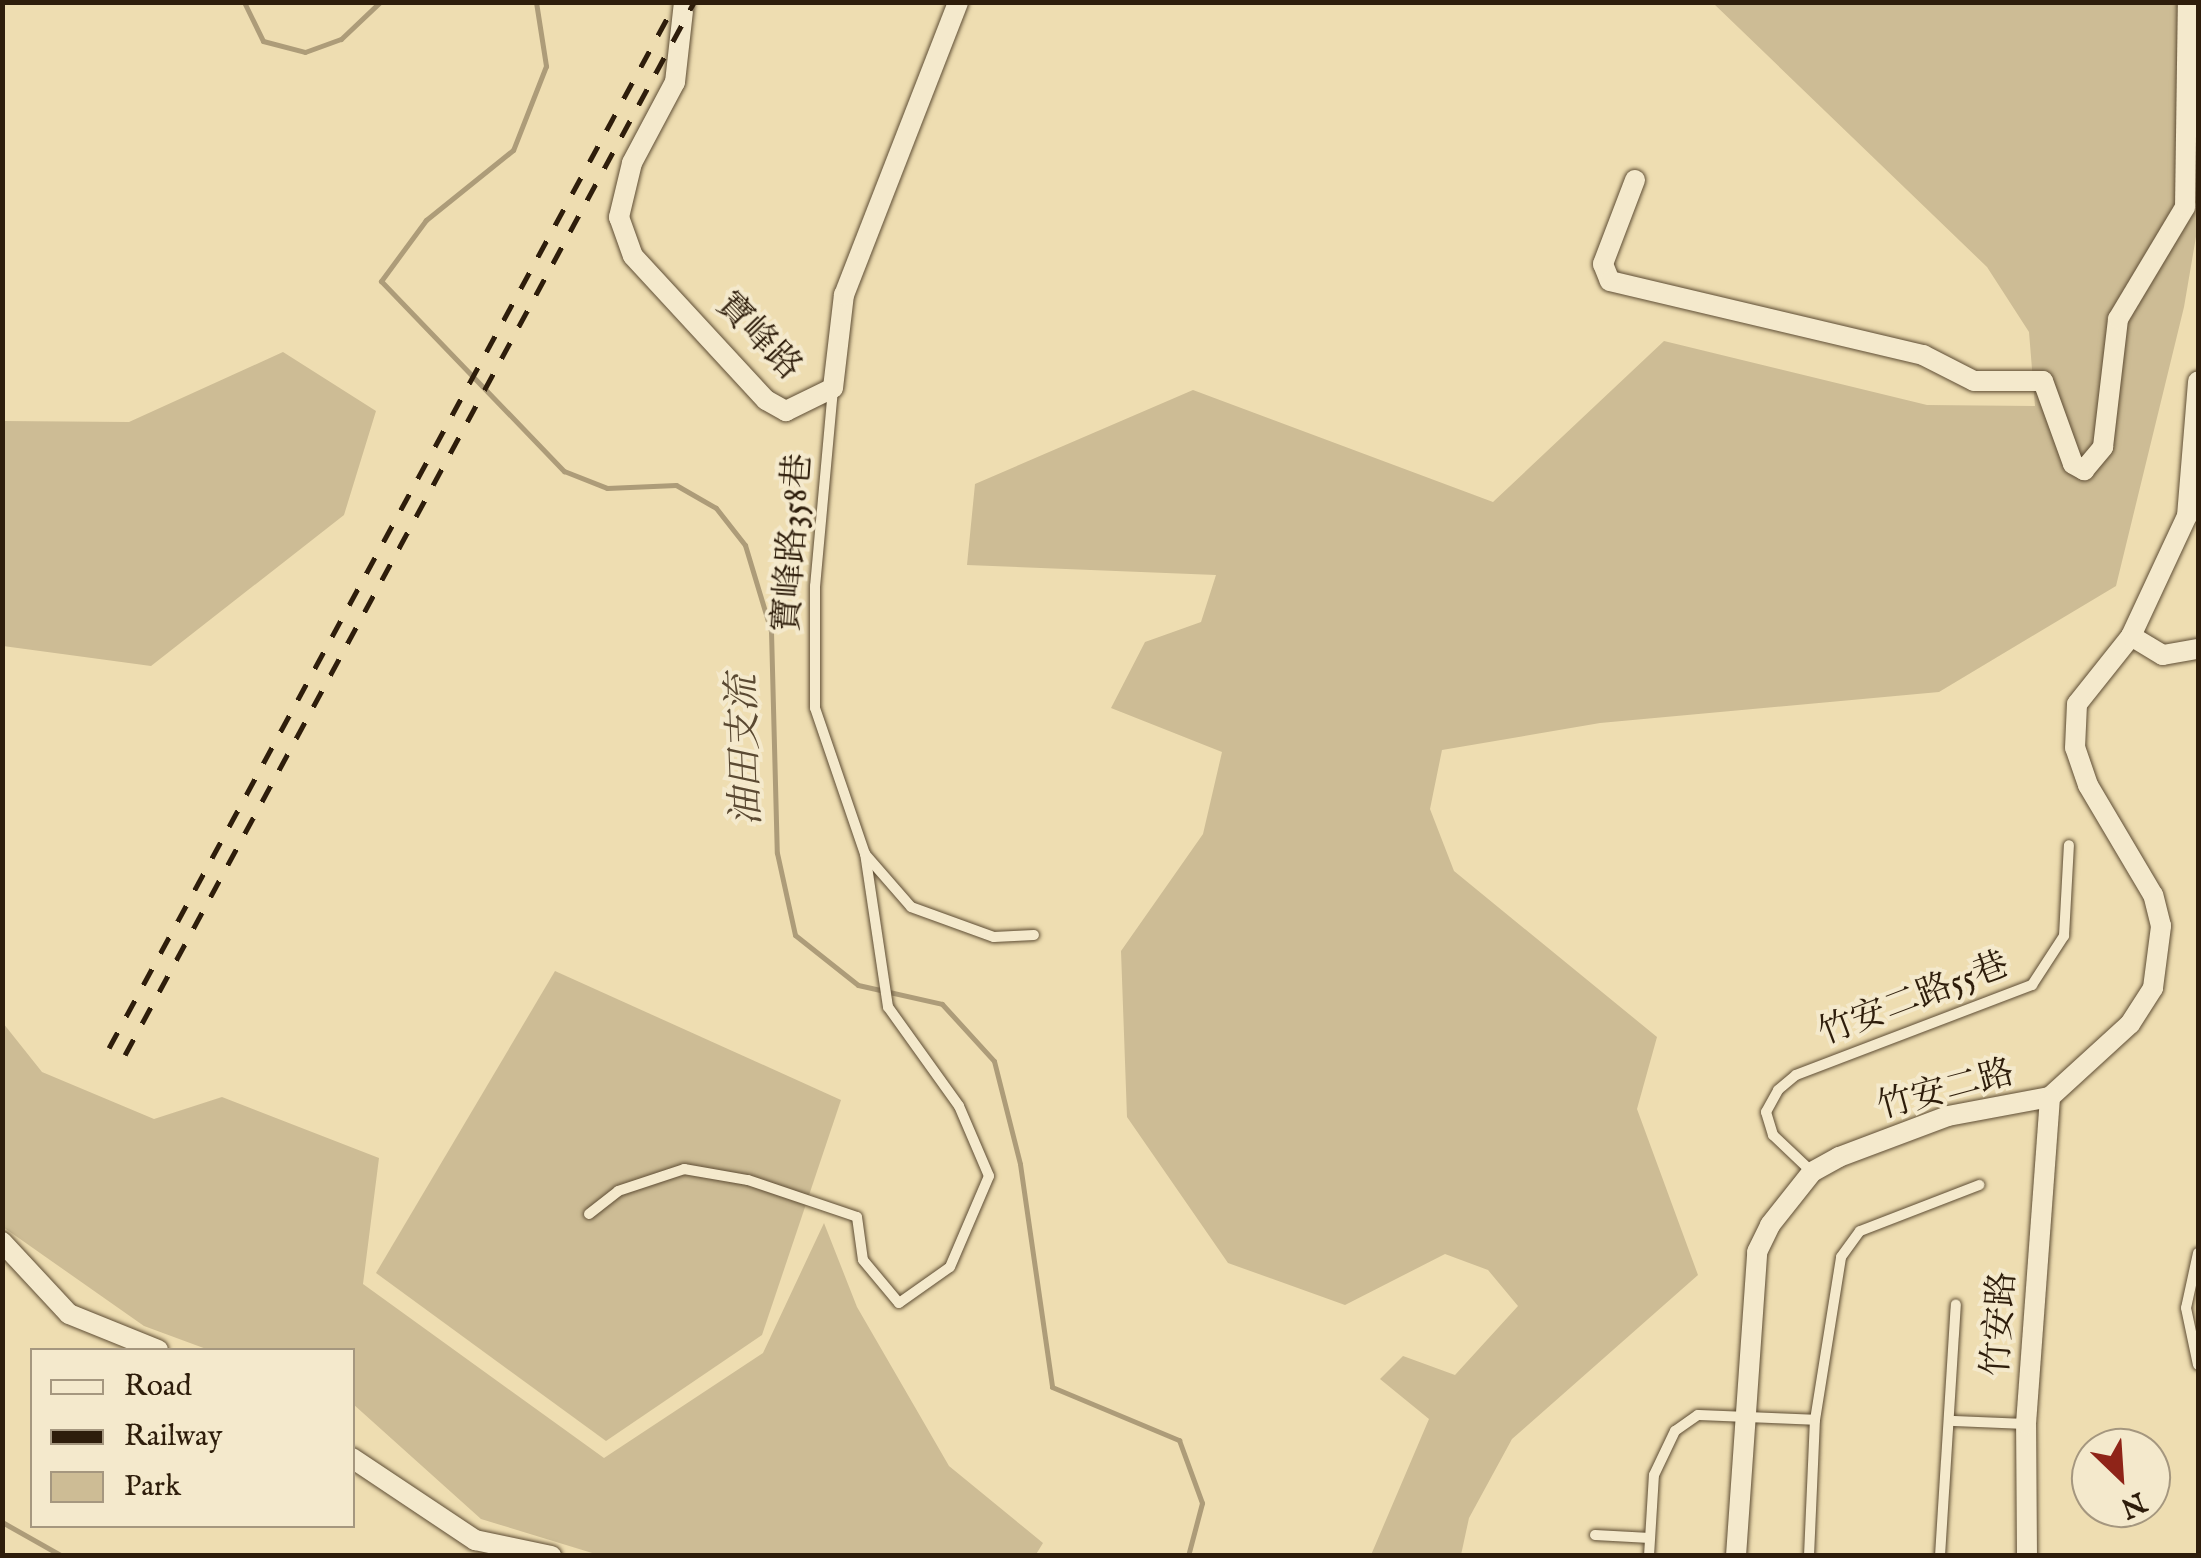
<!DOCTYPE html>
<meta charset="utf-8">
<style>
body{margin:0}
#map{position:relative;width:2201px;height:1558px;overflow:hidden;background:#eeddb1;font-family:"IM FELL English","Noto Serif TC",serif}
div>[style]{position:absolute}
.green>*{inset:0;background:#cdbc95}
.stream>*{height:5px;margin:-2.5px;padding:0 2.5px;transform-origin:2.5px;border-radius:2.5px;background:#ad9c79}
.roads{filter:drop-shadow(0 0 2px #5e4d34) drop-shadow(0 0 2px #5e4d34)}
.service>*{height:10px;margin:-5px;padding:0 5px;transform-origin:5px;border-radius:5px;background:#f4e9cc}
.minor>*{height:20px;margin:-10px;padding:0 10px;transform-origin:10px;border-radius:10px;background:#f4e9cc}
.rail>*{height:5px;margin-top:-2.5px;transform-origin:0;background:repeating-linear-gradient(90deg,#2e1d0b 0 18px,transparent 0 36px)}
span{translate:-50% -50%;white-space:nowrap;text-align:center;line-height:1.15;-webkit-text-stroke:8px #f4e9cc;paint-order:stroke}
.street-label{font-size:35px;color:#2e1d0b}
.water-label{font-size:38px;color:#5a4932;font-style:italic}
.frame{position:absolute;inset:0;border:5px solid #2e1d0b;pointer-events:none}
.legend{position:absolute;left:30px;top:1348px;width:325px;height:180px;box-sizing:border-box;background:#f4e9cc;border:2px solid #a5977f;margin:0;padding:12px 18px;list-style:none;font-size:30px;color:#2e1d0b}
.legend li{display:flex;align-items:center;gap:20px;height:50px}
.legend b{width:50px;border:2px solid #a5977f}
.north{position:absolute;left:2071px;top:1428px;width:100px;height:100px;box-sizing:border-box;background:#f4e9cc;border:2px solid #a5977f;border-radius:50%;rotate:155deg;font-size:28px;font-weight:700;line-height:40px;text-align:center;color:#2e1d0b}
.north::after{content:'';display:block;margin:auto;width:35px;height:45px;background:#8f2418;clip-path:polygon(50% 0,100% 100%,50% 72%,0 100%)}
</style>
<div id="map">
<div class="green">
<i style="clip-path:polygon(1713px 3px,2198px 3px,2198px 225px,2184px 307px,2116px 586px,1939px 692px,1600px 723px,1442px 750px,1430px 809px,1454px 871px,1657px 1037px,1637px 1109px,1698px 1275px,1512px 1439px,1469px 1518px,1461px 1555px,1371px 1555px,1429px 1419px,1380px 1379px,1403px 1356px,1455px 1375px,1518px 1306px,1488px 1270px,1445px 1254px,1345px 1305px,1228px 1263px,1127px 1117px,1121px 951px,1203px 834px,1222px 752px,1111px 708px,1145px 642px,1201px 622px,1216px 575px,967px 565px,975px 484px,1193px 390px,1493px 502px,1664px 341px,1927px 405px,2035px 406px,2029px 332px,1987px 267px)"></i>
<i style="clip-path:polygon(283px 352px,376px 411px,344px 515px,151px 666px,3px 646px,3px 421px,129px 422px)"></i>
<i style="clip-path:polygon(555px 971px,841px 1100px,762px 1335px,606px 1441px,376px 1273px)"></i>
<i style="clip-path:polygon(3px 1023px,42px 1072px,154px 1119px,222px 1097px,379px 1158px,363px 1284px,604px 1458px,763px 1353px,824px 1223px,857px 1307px,949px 1466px,1043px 1543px,1035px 1556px,602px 1556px,481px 1519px,353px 1404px,352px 1350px,209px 1350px,144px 1326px,3px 1227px)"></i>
</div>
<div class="stream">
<i style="left:244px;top:2px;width:43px;rotate:64deg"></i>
<i style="left:263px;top:41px;width:43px;rotate:14.7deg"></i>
<i style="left:305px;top:52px;width:38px;rotate:-20deg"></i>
<i style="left:341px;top:39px;width:54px;rotate:-43.5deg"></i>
<i style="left:536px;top:2px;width:65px;rotate:81.1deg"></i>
<i style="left:546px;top:66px;width:90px;rotate:111.4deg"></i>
<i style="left:513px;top:150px;width:112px;rotate:141.2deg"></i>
<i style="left:426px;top:220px;width:76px;rotate:126.4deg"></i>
<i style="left:381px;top:281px;width:264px;rotate:46.1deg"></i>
<i style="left:564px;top:471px;width:46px;rotate:21.6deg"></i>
<i style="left:607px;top:488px;width:69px;rotate:-2.5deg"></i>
<i style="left:676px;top:485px;width:46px;rotate:29.9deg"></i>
<i style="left:716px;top:508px;width:47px;rotate:51.9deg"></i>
<i style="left:745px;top:545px;width:90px;rotate:73.2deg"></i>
<i style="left:771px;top:631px;width:222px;rotate:88.5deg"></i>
<i style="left:777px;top:853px;width:84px;rotate:77.6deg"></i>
<i style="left:795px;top:935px;width:80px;rotate:38.4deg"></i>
<i style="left:858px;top:985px;width:86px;rotate:12.7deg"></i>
<i style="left:942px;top:1004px;width:77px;rotate:47.6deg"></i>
<i style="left:994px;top:1061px;width:106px;rotate:75.8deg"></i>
<i style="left:1020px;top:1164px;width:225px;rotate:81.8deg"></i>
<i style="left:1052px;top:1387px;width:138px;rotate:22.7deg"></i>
<i style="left:1179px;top:1440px;width:67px;rotate:69.9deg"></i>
<i style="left:1202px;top:1503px;width:55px;rotate:104.8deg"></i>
<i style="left:2px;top:1522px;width:69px;rotate:29.5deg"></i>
</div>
<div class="roads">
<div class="service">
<i style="left:833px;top:389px;width:198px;rotate:95.2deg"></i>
<i style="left:815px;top:586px;width:122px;rotate:90deg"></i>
<i style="left:815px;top:708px;width:154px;rotate:71.1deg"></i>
<i style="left:865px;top:854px;width:70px;rotate:49deg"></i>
<i style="left:911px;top:907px;width:88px;rotate:19.9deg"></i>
<i style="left:994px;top:937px;width:40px;rotate:-2.9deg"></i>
<i style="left:1812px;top:1172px;width:54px;rotate:-136.5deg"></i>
<i style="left:1773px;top:1135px;width:24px;rotate:-107deg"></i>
<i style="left:1766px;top:1112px;width:25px;rotate:-61deg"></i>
<i style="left:1778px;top:1090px;width:23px;rotate:-40deg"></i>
<i style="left:1796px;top:1075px;width:253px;rotate:-20.9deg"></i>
<i style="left:2032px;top:985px;width:59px;rotate:-56.9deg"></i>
<i style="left:2064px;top:936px;width:91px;rotate:-86.9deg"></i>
<i style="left:589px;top:1214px;width:37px;rotate:-38deg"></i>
<i style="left:618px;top:1191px;width:70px;rotate:-18.4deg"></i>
<i style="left:684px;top:1169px;width:65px;rotate:9.8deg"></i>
<i style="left:748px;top:1180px;width:115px;rotate:18.7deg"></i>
<i style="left:857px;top:1217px;width:43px;rotate:82.1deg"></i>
<i style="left:863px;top:1260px;width:56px;rotate:50.1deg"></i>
<i style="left:899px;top:1303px;width:62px;rotate:-35.2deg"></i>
<i style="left:950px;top:1267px;width:99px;rotate:-66.8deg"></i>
<i style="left:989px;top:1176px;width:76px;rotate:-113.2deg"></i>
<i style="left:959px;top:1106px;width:122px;rotate:-125.6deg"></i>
<i style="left:888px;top:1007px;width:155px;rotate:-98.5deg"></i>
<i style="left:2198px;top:1253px;width:56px;rotate:102.3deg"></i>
<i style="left:2186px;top:1308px;width:58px;rotate:78.1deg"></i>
<i style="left:1954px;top:1421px;width:72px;rotate:2.4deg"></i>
<i style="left:1595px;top:1535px;width:55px;rotate:3.1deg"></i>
<i style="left:1649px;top:1556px;width:81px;rotate:-86.5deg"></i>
<i style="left:1654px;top:1475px;width:49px;rotate:-64.5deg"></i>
<i style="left:1675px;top:1431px;width:28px;rotate:-35deg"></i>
<i style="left:1698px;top:1415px;width:117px;rotate:2.4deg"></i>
<i style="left:1809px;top:1556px;width:136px;rotate:-87.5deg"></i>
<i style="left:1815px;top:1420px;width:165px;rotate:-80.9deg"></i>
<i style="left:1841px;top:1257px;width:32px;rotate:-54deg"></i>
<i style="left:1860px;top:1231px;width:128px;rotate:-21.1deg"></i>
<i style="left:1940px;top:1556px;width:252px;rotate:-86.4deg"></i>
</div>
<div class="minor">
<i style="left:684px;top:2px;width:81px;rotate:96.4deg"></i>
<i style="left:675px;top:82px;width:92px;rotate:118deg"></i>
<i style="left:632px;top:163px;width:56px;rotate:103.5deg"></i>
<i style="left:619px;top:217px;width:41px;rotate:70.3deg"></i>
<i style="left:633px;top:256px;width:196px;rotate:47.3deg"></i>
<i style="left:766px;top:400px;width:23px;rotate:29deg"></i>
<i style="left:786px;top:411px;width:52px;rotate:-26.1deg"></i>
<i style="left:833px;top:388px;width:94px;rotate:-83.3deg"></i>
<i style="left:844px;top:295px;width:314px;rotate:-68.7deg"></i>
<i style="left:1635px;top:180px;width:90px;rotate:110.9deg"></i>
<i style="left:1603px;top:264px;width:18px;rotate:68deg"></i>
<i style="left:1610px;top:281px;width:322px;rotate:13.3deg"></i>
<i style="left:1923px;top:355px;width:57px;rotate:27deg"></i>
<i style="left:1974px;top:381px;width:69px"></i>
<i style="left:2043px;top:381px;width:88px;rotate:70.1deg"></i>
<i style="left:2073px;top:464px;width:13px;rotate:29deg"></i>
<i style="left:2084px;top:470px;width:30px;rotate:-50deg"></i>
<i style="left:2103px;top:447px;width:129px;rotate:-83.3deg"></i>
<i style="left:2118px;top:319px;width:131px;rotate:-59.1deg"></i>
<i style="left:2185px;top:207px;width:205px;rotate:-89.2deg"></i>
<i style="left:2131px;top:636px;width:37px;rotate:31deg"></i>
<i style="left:2163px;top:655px;width:36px;rotate:-10deg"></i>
<i style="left:2px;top:1242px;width:98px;rotate:47.1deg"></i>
<i style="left:69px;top:1314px;width:96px;rotate:22deg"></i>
<i style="left:352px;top:1458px;width:148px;rotate:33.7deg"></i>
<i style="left:475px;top:1540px;width:78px;rotate:11.9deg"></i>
<i style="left:1736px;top:1556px;width:305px;rotate:-86deg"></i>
<i style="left:1757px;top:1252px;width:30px;rotate:-64deg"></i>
<i style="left:1770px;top:1225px;width:68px;rotate:-51.6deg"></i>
<i style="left:1812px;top:1172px;width:31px;rotate:-29deg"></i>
<i style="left:1839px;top:1157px;width:116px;rotate:-20.6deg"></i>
<i style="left:1948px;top:1116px;width:104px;rotate:-10.6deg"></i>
<i style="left:2050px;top:1097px;width:108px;rotate:-42.4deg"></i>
<i style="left:2130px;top:1024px;width:43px;rotate:-57.4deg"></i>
<i style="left:2153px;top:988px;width:63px;rotate:-82.6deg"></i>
<i style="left:2161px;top:926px;width:32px;rotate:-104deg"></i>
<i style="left:2153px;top:895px;width:128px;rotate:-120.6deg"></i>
<i style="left:2088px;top:785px;width:39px;rotate:-109deg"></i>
<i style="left:2075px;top:748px;width:44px;rotate:-87.4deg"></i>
<i style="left:2077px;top:704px;width:87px;rotate:-51.5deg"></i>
<i style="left:2131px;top:636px;width:132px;rotate:-65deg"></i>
<i style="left:2187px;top:516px;width:135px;rotate:-85.3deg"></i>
<i style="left:2027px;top:1556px;width:132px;rotate:-90.4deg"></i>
<i style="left:2026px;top:1424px;width:328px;rotate:-85.8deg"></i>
</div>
</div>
<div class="rail">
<i style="left:109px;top:1048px;width:1190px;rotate:-61.54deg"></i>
<i style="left:125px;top:1055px;width:1197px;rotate:-61.61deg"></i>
</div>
<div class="street-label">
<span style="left:758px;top:337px;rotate:46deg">寶峰路</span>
<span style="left:794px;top:543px;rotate:-86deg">寶峰路358巷</span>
<span style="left:1914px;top:1000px;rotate:-21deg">竹安二路55巷</span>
<span style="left:1946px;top:1091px;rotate:-15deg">竹安二路</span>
<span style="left:2001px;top:1324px;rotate:-86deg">竹安路</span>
</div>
<div class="water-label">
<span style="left:747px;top:750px;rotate:-92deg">油田支流</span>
</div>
<div class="frame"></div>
<ul class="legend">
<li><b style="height:12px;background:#f4e9cc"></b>Road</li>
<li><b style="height:12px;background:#2e1d0b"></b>Railway</li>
<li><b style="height:28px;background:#cdbc95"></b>Park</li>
</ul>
<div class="north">N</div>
</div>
